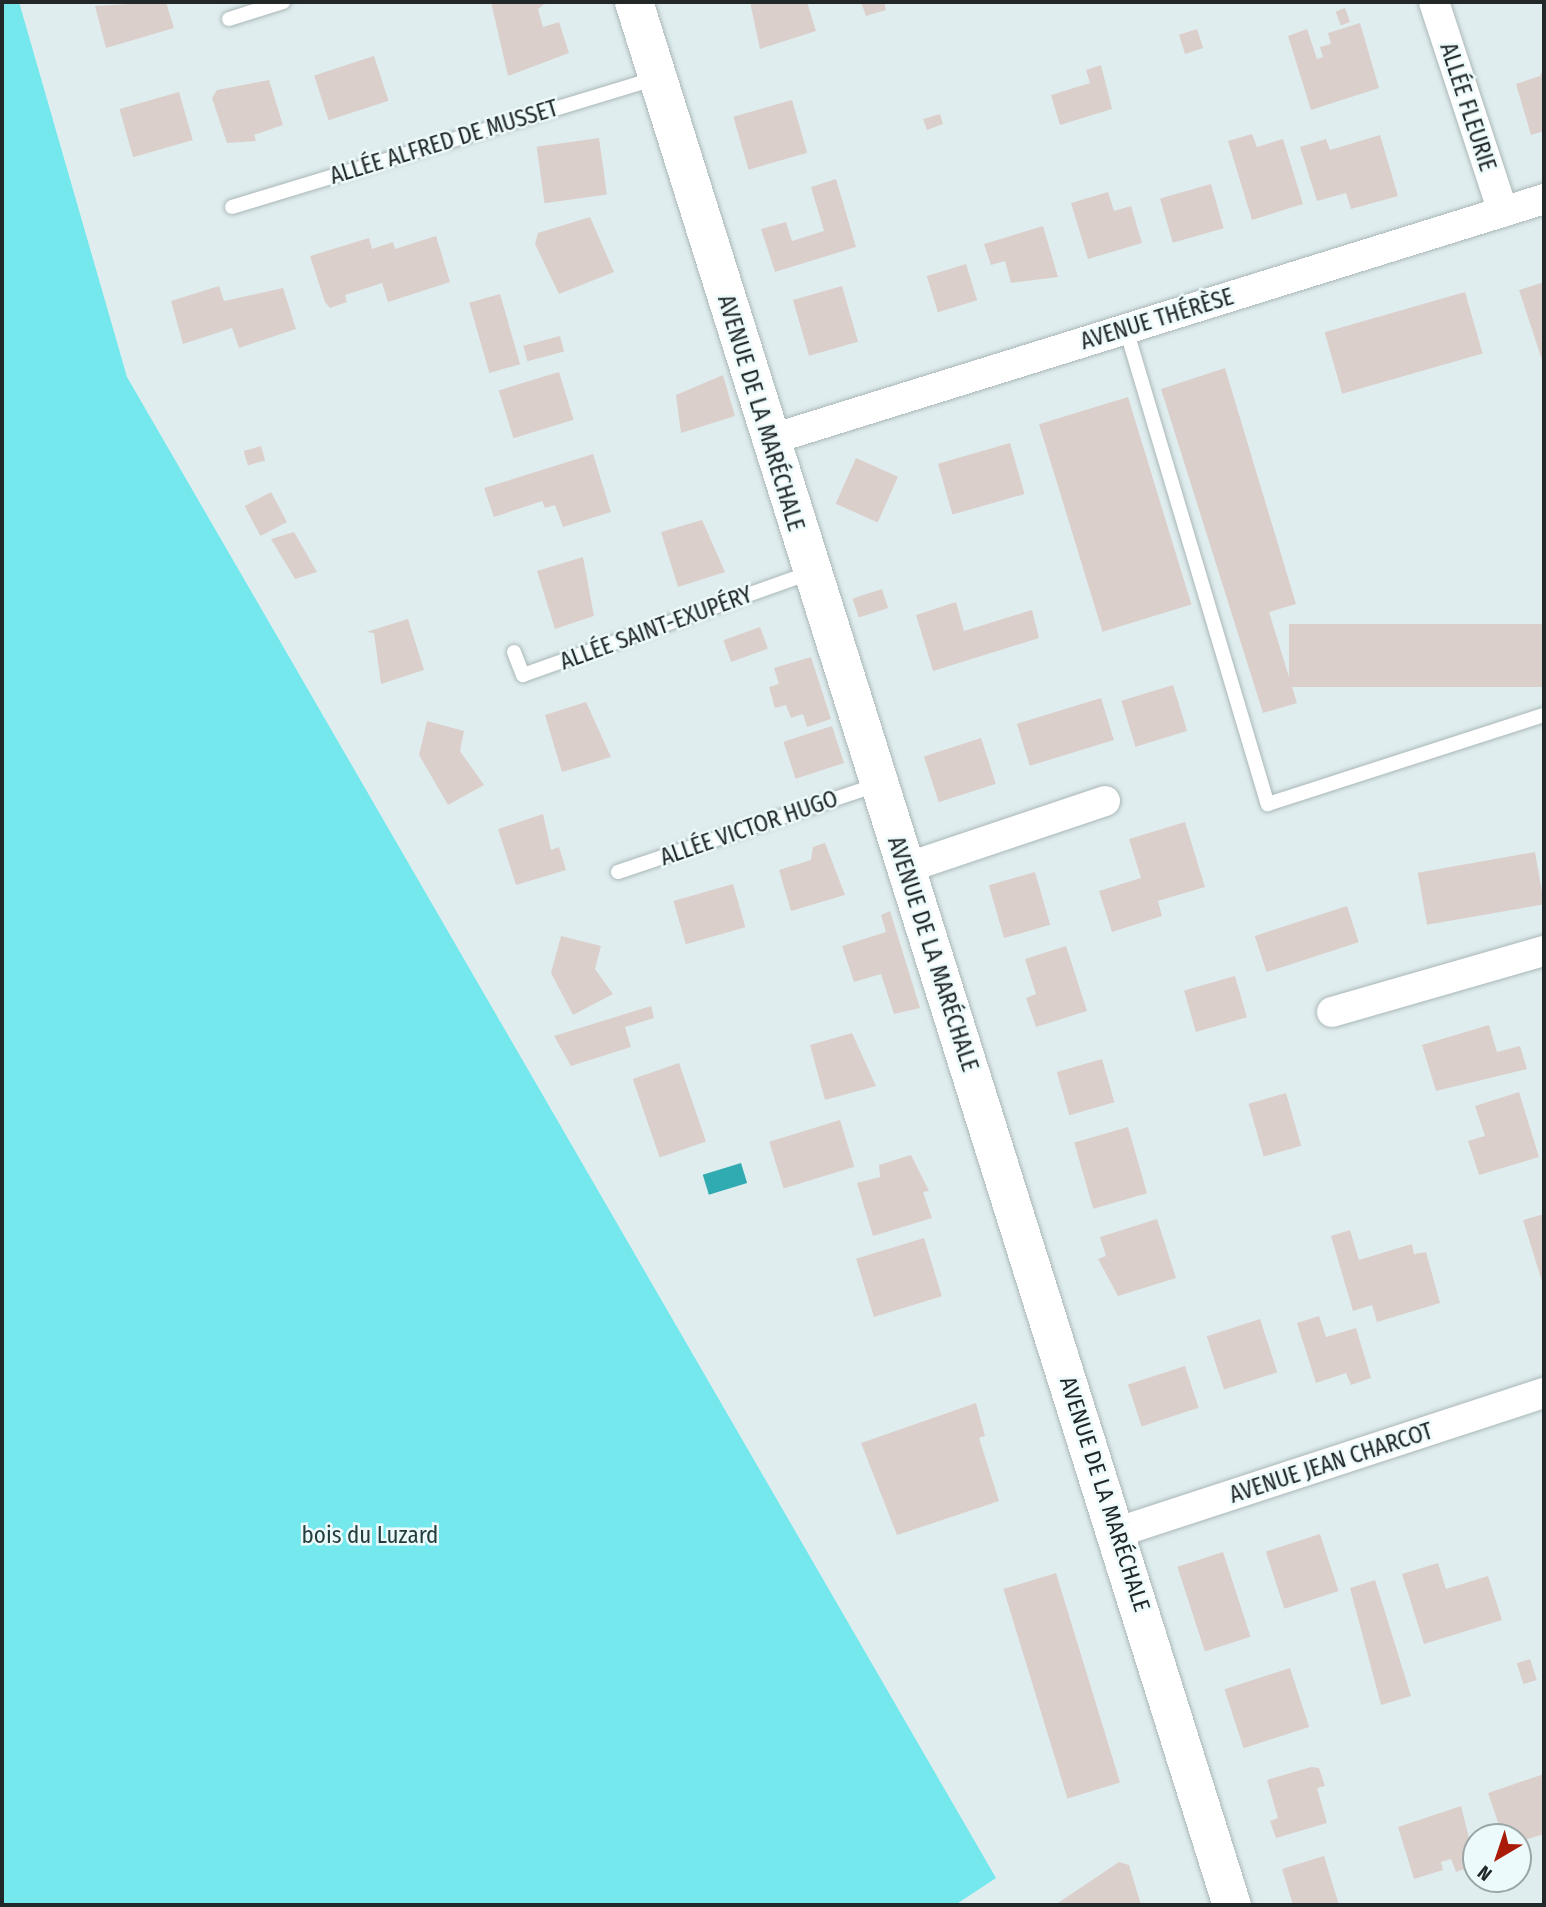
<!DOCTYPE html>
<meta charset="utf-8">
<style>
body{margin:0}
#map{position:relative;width:1546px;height:1907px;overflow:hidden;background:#e0edee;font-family:"Fira Sans Condensed",sans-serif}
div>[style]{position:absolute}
.green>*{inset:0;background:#74e8ed}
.water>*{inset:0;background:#30abb1;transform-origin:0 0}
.building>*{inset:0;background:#dbcfcc;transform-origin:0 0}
.roads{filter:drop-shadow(0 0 2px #aab7b8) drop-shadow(0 0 2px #aab7b8)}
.lane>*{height:14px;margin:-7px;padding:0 7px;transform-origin:7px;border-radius:7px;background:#fff}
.street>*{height:30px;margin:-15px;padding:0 15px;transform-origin:15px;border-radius:15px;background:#fff}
.secondary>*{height:38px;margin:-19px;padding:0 19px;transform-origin:19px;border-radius:19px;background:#fff}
span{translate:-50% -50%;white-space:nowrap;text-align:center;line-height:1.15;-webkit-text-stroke:5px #edfafb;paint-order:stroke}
.street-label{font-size:23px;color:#222727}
.park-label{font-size:23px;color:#233d3e}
.frame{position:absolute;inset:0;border:4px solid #222727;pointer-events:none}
.north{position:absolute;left:1462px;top:1823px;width:70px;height:70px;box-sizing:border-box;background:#edfafb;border:2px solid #9ca6a6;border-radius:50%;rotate:219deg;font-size:19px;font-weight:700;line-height:28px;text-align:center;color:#222727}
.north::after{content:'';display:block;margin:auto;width:24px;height:32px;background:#aa1a09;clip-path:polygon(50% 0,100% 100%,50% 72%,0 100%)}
</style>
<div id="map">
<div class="green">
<i style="clip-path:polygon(2px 2px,19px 2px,127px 377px,996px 1878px,955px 1905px,2px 1905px)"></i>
</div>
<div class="water">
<i style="left:741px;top:1163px;width:21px;height:40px;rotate:73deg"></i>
</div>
<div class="building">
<i style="clip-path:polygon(166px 2px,174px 28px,106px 48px,95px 6px)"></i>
<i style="clip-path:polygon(491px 2px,547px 2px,538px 9px,543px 27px,559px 22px,569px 53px,508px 76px)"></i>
<i style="clip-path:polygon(750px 2px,807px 2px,816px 31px,760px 49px)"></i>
<i style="clip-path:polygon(861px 2px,884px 2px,886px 10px,866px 16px)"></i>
<i style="left:1345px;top:8px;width:15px;height:10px;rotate:70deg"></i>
<i style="clip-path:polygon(1360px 23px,1379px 88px,1311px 110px,1288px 36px,1307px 29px,1317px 59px,1323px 57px,1320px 47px,1331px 44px,1328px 33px)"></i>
<i style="left:1197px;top:29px;width:20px;height:19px;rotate:72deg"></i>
<i style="left:374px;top:56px;width:47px;height:63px;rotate:72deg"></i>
<i style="clip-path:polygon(1101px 65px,1112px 109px,1060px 125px,1051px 95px,1090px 83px,1086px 70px)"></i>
<i style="clip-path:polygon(1544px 67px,1544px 131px,1531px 135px,1516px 84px,1540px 76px)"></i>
<i style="clip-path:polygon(269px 80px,283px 125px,254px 135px,256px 141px,227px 143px,212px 98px,217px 90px)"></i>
<i style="left:179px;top:92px;width:50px;height:62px;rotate:74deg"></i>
<i style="left:792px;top:100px;width:55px;height:61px;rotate:74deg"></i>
<i style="clip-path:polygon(940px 114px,943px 124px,927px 130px,923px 119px)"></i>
<i style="clip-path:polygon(1252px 134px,1257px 147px,1283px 139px,1303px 204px,1252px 220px,1228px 141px)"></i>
<i style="clip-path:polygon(1380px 135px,1398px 196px,1351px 209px,1346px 193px,1317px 201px,1300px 147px,1326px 139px,1330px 150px)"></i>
<i style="left:599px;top:138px;width:57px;height:63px;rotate:82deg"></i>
<i style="clip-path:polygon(836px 179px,856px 247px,775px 272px,761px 229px,786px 222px,792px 241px,824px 231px,811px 187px)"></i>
<i style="left:1211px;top:184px;width:46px;height:53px;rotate:74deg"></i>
<i style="clip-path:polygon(1108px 192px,1114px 211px,1131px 206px,1142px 243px,1088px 259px,1071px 203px)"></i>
<i style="clip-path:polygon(590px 217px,614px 272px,559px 294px,535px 244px,538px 233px)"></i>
<i style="clip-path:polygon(1043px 226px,1058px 277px,1011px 283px,1005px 261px,991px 265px,984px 244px)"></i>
<i style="clip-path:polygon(436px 236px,450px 282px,388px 302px,382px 283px,345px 295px,347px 302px,330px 308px,325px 302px,310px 256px,369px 238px,372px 249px,393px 242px,395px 249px)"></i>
<i style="left:966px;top:264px;width:38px;height:41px;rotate:73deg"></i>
<i style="clip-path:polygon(1544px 282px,1544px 360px,1542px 360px,1519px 290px)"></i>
<i style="clip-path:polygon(219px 286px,224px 301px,283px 288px,296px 329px,239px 348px,232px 328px,183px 344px,171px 301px)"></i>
<i style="left:842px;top:286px;width:58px;height:51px;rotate:74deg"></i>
<i style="left:1465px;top:292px;width:64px;height:146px;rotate:74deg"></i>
<i style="left:500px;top:294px;width:73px;height:32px;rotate:74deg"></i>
<i style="left:560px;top:336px;width:16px;height:38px;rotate:75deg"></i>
<i style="clip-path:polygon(1225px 368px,1296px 604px,1269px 612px,1297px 703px,1263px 713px,1161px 389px)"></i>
<i style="left:559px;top:372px;width:50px;height:63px;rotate:73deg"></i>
<i style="clip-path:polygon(723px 375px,735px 416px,681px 433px,676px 395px)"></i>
<i style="left:1128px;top:397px;width:217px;height:93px;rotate:73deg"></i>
<i style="left:1010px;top:443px;width:53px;height:75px;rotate:74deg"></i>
<i style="left:261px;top:446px;width:15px;height:18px;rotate:74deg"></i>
<i style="clip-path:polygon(593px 454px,611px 512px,563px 527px,555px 505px,545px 508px,542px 501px,494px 517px,484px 488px)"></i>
<i style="left:856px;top:458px;width:46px;height:50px;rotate:24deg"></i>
<i style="left:271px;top:492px;width:34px;height:30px;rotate:62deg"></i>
<i style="clip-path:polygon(702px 520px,725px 572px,678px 587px,661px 532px)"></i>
<i style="clip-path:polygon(294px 532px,317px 572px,295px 579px,271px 539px)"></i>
<i style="clip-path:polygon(583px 557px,594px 616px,555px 629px,537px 571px)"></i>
<i style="left:882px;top:589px;width:20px;height:31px;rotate:72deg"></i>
<i style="clip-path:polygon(956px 602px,964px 631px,1032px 610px,1039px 638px,933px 671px,916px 615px)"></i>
<i style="clip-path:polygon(408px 619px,424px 670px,381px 684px,374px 633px,366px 632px)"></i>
<i style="left:1544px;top:624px;width:63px;height:255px;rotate:90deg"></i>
<i style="left:760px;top:627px;width:23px;height:39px;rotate:70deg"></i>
<i style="clip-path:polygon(811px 657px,831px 719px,807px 727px,803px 714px,791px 718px,786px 705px,775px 708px,769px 687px,779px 684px,774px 668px)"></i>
<i style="left:1173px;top:685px;width:48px;height:54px;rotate:73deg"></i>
<i style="left:1101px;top:698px;width:44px;height:88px;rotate:73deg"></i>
<i style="clip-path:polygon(586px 702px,611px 757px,562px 772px,545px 715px)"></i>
<i style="clip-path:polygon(427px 721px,464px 731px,460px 751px,484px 785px,448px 805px,419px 755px)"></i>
<i style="left:832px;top:726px;width:39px;height:51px;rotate:72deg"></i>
<i style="left:981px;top:738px;width:48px;height:60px;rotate:72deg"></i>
<i style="clip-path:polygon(543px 814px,551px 850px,559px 847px,566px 870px,516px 885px,498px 829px)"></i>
<i style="clip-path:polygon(1185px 822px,1205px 887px,1158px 901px,1162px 916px,1112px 932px,1099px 891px,1141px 878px,1129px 839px)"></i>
<i style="clip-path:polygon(825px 843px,845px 895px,791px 911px,779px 870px,811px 860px,813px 847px)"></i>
<i style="left:1535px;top:852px;width:53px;height:119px;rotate:80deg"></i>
<i style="left:1035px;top:872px;width:55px;height:48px;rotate:74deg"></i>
<i style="left:733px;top:884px;width:45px;height:62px;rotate:74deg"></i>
<i style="left:1347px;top:906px;width:38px;height:97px;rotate:72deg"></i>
<i style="clip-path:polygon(890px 911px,920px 1008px,894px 1014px,881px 974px,854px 982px,842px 946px,886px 932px,881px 915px)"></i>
<i style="clip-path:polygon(561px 936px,601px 946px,595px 969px,613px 994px,573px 1015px,551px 973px)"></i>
<i style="clip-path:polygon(1066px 946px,1087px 1011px,1036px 1027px,1026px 998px,1036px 994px,1025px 959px)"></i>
<i style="left:1235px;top:976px;width:43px;height:53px;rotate:74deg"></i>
<i style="clip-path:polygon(651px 1006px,654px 1018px,625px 1027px,631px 1047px,571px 1066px,554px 1036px)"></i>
<i style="clip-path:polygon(1489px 1025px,1497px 1052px,1520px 1046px,1527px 1069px,1436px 1091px,1422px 1045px)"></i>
<i style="clip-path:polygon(852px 1033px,876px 1086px,825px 1100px,810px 1045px)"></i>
<i style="left:1102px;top:1059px;width:45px;height:47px;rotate:74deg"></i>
<i style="left:679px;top:1063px;width:83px;height:49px;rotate:71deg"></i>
<i style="clip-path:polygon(1519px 1092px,1539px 1157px,1479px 1175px,1468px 1141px,1485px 1136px,1475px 1106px)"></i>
<i style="left:1286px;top:1093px;width:55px;height:39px;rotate:74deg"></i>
<i style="left:840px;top:1120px;width:49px;height:74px;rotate:73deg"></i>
<i style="left:1128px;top:1127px;width:69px;height:56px;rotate:74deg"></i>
<i style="clip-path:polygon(911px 1155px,929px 1191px,923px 1192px,932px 1218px,873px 1236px,857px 1183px,880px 1177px,879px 1165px)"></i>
<i style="clip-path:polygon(1544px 1214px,1544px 1288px,1523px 1220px)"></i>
<i style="clip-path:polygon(1157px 1219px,1176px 1278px,1118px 1296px,1098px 1259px,1106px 1256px,1100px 1237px)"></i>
<i style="clip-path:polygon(1350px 1230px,1359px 1260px,1412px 1244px,1414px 1254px,1426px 1252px,1440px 1303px,1377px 1322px,1372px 1305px,1353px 1311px,1331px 1236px)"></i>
<i style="left:924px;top:1238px;width:61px;height:71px;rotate:73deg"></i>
<i style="clip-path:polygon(1319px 1316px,1326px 1337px,1356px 1328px,1371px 1378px,1351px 1385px,1346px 1373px,1316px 1383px,1297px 1323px)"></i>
<i style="left:1260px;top:1319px;width:56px;height:56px;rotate:72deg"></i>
<i style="left:1185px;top:1366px;width:44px;height:60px;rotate:72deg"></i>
<i style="clip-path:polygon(976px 1403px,985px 1436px,979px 1438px,999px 1501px,897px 1535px,861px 1443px)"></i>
<i style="left:1320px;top:1534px;width:60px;height:57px;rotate:72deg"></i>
<i style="left:1223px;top:1552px;width:89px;height:48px;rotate:72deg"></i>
<i style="clip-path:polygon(1438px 1563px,1446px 1589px,1488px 1576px,1502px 1620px,1424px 1644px,1402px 1574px)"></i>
<i style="left:1056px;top:1573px;width:219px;height:55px;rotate:73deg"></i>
<i style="clip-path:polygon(1375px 1580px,1411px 1696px,1381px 1705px,1350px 1588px)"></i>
<i style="left:1530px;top:1659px;width:22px;height:14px;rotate:72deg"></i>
<i style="left:1290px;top:1668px;width:62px;height:69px;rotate:72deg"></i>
<i style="clip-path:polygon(1311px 1767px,1319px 1768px,1325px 1786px,1317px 1788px,1327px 1823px,1276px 1838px,1270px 1821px,1278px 1818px,1267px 1780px)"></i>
<i style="clip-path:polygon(1544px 1774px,1544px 1834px,1518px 1842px,1503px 1837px,1488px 1793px)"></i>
<i style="clip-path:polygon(1461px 1806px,1476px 1865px,1456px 1872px,1451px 1859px,1441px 1862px,1443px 1870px,1414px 1879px,1398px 1827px)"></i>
<i style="clip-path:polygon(1324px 1856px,1339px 1905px,1293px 1905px,1282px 1869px)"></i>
<i style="clip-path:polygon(1119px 1862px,1129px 1865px,1141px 1905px,1055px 1905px)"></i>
</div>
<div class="roads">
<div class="lane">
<i style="left:229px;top:19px;width:57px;rotate:-17.5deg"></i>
<i style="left:232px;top:207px;width:443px;rotate:-16.9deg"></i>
<i style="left:1126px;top:329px;width:496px;rotate:73.4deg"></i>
<i style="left:1268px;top:804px;width:290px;rotate:-17.9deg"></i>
<i style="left:514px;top:652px;width:25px;rotate:69deg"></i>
<i style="left:523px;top:675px;width:305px;rotate:-19.6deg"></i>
<i style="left:618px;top:872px;width:273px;rotate:-18.6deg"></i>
</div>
<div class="street">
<i style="left:1434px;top:2px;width:221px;rotate:71.8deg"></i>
<i style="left:769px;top:440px;width:812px;rotate:-17.27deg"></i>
<i style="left:906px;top:868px;width:210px;rotate:-18.6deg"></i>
<i style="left:1332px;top:1012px;width:221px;rotate:-16.1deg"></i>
<i style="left:1118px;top:1532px;width:448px;rotate:-18.1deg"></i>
</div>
<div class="secondary">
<i style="left:634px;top:2px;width:1995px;rotate:72.56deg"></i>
</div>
</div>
<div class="street-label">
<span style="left:1468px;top:107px;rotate:72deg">ALLÉE FLEURIE</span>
<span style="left:444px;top:142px;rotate:-17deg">ALLÉE ALFRED DE MUSSET</span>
<span style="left:1157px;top:319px;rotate:-17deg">AVENUE THÉRÈSE</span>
<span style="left:761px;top:413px;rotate:73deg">AVENUE DE LA MARÉCHALE</span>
<span style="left:656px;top:628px;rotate:-20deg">ALLÉE SAINT-EXUPÉRY</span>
<span style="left:749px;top:828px;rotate:-19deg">ALLÉE VICTOR HUGO</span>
<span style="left:933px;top:954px;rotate:72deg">AVENUE DE LA MARÉCHALE</span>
<span style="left:1331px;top:1463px;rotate:-18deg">AVENUE JEAN CHARCOT</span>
<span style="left:1105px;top:1494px;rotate:72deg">AVENUE DE LA MARÉCHALE</span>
</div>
<div class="park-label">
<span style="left:370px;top:1535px">bois du Luzard</span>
</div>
<div class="frame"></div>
<div class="north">N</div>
</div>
